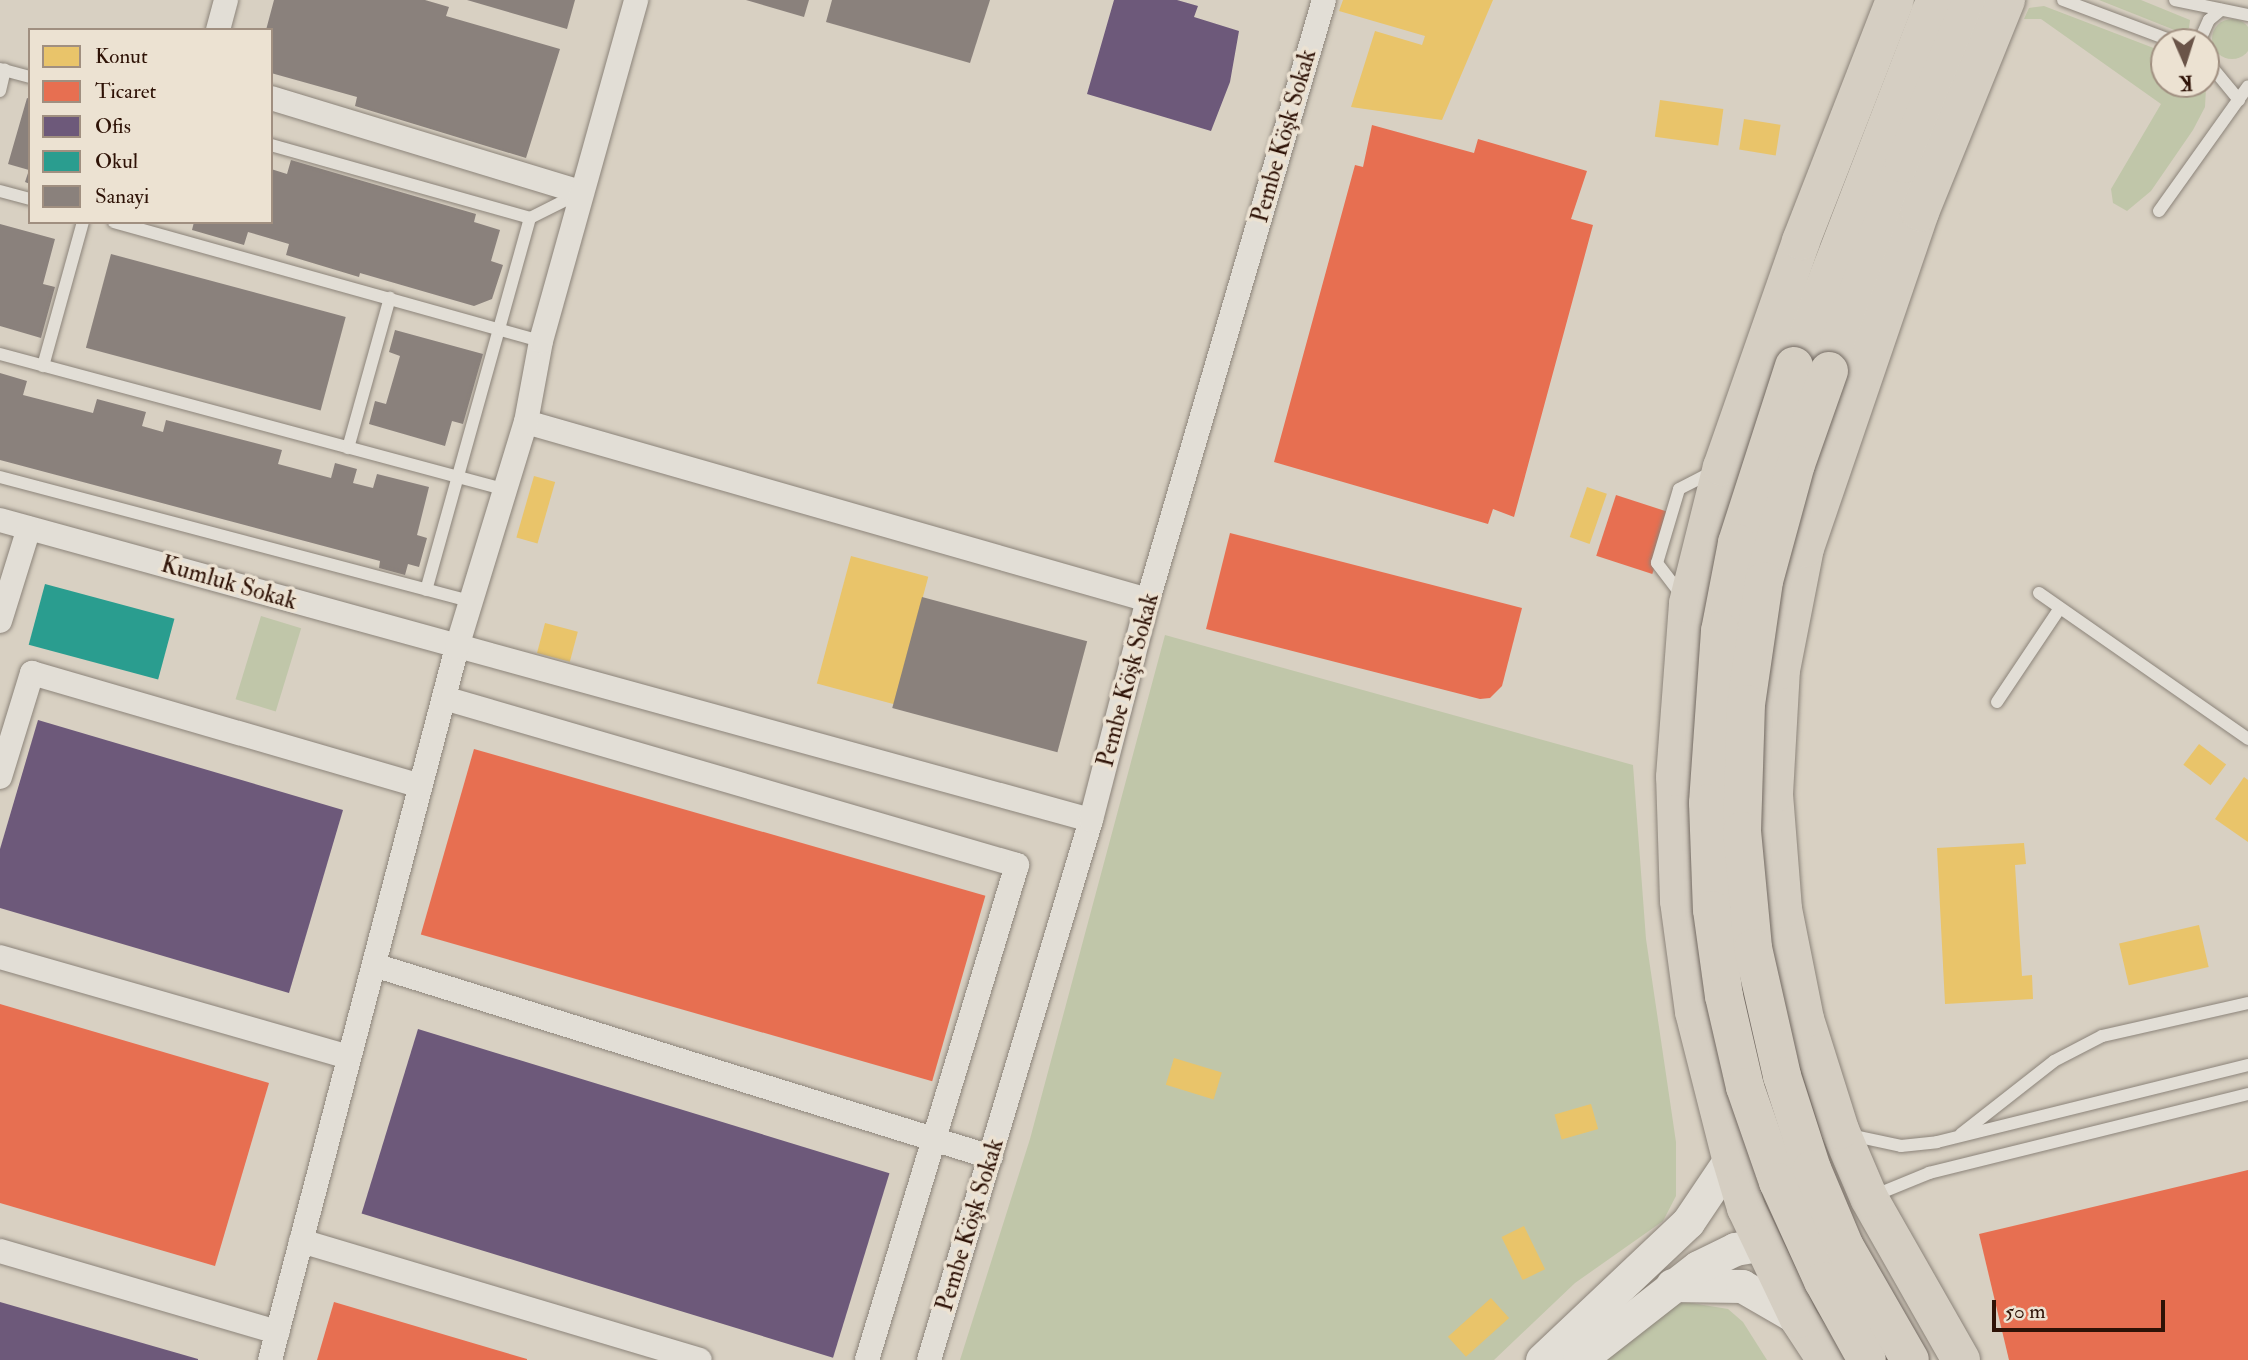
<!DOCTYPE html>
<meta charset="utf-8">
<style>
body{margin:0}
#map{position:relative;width:2248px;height:1360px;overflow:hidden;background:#d8d0c2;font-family:"IM FELL Double Pica",serif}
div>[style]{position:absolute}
.green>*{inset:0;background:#c0c6a9;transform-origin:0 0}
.round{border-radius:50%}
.homes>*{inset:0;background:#e9c46a;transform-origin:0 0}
.shops>*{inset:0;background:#e76f51;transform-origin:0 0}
.offices>*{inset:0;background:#6d597a;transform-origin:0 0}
.schools>*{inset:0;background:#2a9d8f;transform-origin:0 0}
.industry>*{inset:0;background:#8a817c;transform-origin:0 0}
.roads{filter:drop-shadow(0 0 2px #8c847a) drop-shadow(0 0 2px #8c847a)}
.lane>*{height:12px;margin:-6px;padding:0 6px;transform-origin:6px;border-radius:6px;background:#e2ded6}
.street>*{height:24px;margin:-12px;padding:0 12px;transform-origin:12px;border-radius:12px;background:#e2ded6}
.secondary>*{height:33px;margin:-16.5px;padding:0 16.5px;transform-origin:16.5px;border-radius:16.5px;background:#e2ded6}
.primary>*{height:38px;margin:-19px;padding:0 19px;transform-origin:19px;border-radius:19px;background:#d5cec2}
.bridges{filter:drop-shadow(0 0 2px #736a62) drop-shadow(0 0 2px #736a62)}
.primary-bridge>*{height:38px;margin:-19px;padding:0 19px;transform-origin:19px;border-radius:19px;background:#d5cec2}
span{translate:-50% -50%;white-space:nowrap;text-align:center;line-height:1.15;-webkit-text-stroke:7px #ece2d2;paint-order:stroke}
.street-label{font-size:24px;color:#2e1206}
.legend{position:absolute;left:28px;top:28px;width:245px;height:196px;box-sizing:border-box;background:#ece2d2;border:2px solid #a08f80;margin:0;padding:9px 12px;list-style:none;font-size:21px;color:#2e1206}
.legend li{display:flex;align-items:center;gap:14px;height:35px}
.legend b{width:35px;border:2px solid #a08f80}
.north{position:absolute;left:2150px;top:28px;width:70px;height:70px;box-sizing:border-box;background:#ece2d2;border:2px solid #a08f80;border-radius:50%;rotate:177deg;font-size:19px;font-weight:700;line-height:28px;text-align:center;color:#2e1206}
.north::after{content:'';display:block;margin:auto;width:24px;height:32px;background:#6a5448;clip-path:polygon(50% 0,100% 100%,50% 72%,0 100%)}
.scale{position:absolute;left:1992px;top:1300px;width:173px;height:32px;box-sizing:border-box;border:4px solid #2e1206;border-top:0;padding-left:9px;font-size:21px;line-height:24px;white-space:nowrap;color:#2e1206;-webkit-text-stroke:5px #ece2d2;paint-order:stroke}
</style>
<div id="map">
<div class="green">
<i style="clip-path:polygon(2099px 0,2141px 0,2190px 20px,2189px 28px,2182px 33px)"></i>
<i style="clip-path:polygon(2044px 6px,2164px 52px,2164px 84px,2204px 84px,2206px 88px,2205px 107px,2193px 130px,2151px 191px,2127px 211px,2113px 203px,2111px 189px,2161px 104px,2041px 19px,2024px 19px,2029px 8px)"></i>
<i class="round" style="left:2212px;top:19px;width:40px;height:40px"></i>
<i style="left:261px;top:616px;width:42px;height:87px;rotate:17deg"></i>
<i style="clip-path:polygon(1165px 635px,1633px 765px,1646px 939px,1676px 1142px,1676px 1196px,1663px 1221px,1575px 1283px,1494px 1360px,960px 1360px,1030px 1139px)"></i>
<i style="clip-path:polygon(1685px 1302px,1728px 1309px,1743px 1322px,1767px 1360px,1604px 1360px,1664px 1308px)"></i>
</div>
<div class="homes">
<i style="clip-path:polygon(1343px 0,1493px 0,1442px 120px,1351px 107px,1375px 31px,1422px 45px,1425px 36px,1339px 11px)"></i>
<i style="left:1660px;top:100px;width:64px;height:37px;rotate:8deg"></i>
<i style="left:1744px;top:119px;width:37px;height:31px;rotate:9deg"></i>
<i style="left:534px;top:476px;width:22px;height:64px;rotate:16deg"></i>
<i style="left:1587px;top:487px;width:21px;height:53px;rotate:19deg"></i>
<i style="left:851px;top:556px;width:80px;height:132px;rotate:15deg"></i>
<i style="left:545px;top:623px;width:34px;height:31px;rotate:15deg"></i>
<i style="left:2199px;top:744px;width:34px;height:26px;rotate:37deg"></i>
<i style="clip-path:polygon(2244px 777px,2248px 780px,2248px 842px,2215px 819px)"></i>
<i style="clip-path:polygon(2024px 843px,2026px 864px,2015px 865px,2022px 976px,2032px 975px,2033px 999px,1945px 1004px,1937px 848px)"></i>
<i style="left:2199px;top:925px;width:43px;height:82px;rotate:77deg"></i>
<i style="left:1174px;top:1058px;width:50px;height:28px;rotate:17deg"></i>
<i style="left:1591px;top:1104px;width:26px;height:38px;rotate:74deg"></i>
<i style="left:1524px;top:1226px;width:48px;height:25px;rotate:64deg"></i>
<i style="left:1491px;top:1298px;width:27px;height:58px;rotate:48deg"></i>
</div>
<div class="shops">
<i style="clip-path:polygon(1372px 125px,1474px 153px,1478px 139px,1587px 171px,1571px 219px,1593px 225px,1514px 517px,1493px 509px,1488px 524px,1274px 462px,1355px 165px,1363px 167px)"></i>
<i style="left:1616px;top:495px;width:59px;height:64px;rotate:18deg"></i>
<i style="clip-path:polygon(1230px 533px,1522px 608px,1502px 686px,1490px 698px,1480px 699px,1206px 629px)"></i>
<i style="left:474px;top:749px;width:532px;height:193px;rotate:16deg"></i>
<i style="clip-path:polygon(0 1004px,269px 1083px,215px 1266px,0 1203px)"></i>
<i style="clip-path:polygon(2248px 1170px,2248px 1360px,2009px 1360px,1979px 1234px)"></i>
<i style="clip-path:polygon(334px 1302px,527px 1359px,527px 1360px,317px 1360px)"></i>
</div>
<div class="offices">
<i style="clip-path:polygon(1114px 0,1177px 0,1198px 6px,1194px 17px,1239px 31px,1230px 82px,1211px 131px,1087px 94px)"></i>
<i style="clip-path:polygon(38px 720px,343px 810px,289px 993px,0 908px,0 849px)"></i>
<i style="left:418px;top:1029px;width:493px;height:193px;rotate:17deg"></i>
<i style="clip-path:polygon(0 1302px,198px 1359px,198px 1360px,0 1360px)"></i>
</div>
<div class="schools">
<i style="left:45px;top:584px;width:134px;height:63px;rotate:15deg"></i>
</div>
<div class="industry">
<i style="clip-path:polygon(274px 0,425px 0,449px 7px,446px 16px,560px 49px,526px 158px,355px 106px,357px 97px,271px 73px,271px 30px,266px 30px)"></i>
<i style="clip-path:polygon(467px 0,575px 0,567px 29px)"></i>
<i style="clip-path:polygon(746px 0,809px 0,804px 17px)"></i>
<i style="clip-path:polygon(832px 0,990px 0,970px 63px,826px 22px)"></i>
<i style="clip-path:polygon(27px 98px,30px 99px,30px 184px,25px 182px,29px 170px,8px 164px)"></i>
<i style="clip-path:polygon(291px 160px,476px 214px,474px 222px,500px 230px,491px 261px,503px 265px,492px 299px,474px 306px,360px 273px,359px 277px,286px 255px,289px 244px,248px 232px,244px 245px,192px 230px,194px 222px,271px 222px,271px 169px,287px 174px)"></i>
<i style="clip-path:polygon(0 224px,55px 239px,43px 284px,55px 287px,41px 338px,0 326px)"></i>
<i style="left:111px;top:254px;width:243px;height:97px;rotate:15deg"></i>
<i style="clip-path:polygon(395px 330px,483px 354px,463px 424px,452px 421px,445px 446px,369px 424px,375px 401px,386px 404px,400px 356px,389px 352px)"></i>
<i style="clip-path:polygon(0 373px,27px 381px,23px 395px,93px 413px,97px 399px,146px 412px,142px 426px,163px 432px,166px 420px,282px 450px,278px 464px,331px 478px,335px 463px,357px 469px,353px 483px,373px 488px,377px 474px,429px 487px,417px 535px,427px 538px,419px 567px,408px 564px,405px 575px,379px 568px,380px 561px,0 460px)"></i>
<i style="left:922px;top:597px;width:171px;height:115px;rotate:15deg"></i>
</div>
<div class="roads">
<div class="lane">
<i style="left:2063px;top:0;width:120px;rotate:20.6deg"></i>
<i style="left:2175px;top:0;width:75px;rotate:11.6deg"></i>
<i style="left:2199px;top:42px;width:24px;rotate:-66deg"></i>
<i style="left:2209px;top:20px;width:16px;rotate:-40deg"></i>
<i style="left:2206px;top:60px;width:52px;rotate:50.5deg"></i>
<i style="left:0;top:69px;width:31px;rotate:15deg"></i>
<i style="left:0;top:91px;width:22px;rotate:-77deg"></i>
<i style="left:271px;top:145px;width:269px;rotate:15.7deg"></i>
<i style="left:530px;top:218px;width:386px;rotate:105.6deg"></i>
<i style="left:0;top:191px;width:31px;rotate:15deg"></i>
<i style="left:2159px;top:211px;width:153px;rotate:-54.5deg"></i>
<i style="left:530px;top:218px;width:56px;rotate:-26.6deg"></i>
<i style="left:114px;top:222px;width:443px;rotate:15.6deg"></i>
<i style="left:0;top:354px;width:525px;rotate:15.02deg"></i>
<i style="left:43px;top:366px;width:149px;rotate:-74.5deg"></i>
<i style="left:348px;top:448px;width:156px;rotate:-74.4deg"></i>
<i style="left:0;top:477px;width:488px;rotate:14.8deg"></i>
<i style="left:2039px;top:593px;width:255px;rotate:34.9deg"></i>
<i style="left:1683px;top:597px;width:43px;rotate:-127.4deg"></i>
<i style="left:1657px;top:563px;width:77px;rotate:-73.4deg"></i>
<i style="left:1679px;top:489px;width:37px;rotate:-27deg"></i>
<i style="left:1997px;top:702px;width:113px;rotate:-56.2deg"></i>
<i style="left:1961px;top:1134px;width:118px;rotate:-38.1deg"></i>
<i style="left:2054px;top:1061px;width:54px;rotate:-27.5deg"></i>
<i style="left:2102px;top:1036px;width:150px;rotate:-12.7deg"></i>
<i style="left:1850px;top:1135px;width:52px;rotate:12.2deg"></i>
<i style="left:1901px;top:1146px;width:36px;rotate:-6deg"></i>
<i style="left:1937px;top:1142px;width:320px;rotate:-13.9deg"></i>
<i style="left:1873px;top:1196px;width:61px;rotate:-22.3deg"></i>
<i style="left:1929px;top:1173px;width:329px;rotate:-13.9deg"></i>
</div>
<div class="street">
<i style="left:218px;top:30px;width:31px;rotate:-75deg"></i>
<i style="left:271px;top:98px;width:324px;rotate:16.9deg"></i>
<i style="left:526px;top:422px;width:647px;rotate:15.97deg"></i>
<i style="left:0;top:520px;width:1131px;rotate:15.38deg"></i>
<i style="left:0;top:621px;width:97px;rotate:-72.7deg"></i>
<i style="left:444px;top:698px;width:597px;rotate:16.25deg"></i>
<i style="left:1017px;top:865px;width:517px;rotate:106.86deg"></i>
<i style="left:0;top:777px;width:109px;rotate:-72.9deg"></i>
<i style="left:32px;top:673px;width:404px;rotate:16.2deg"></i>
<i style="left:0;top:957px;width:363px;rotate:16deg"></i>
<i style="left:374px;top:965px;width:646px;rotate:17.29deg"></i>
<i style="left:301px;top:1241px;width:416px;rotate:16.6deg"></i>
<i style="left:0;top:1251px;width:289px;rotate:16.3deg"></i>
<i style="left:270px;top:1360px;width:737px;rotate:-75.3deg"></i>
<i style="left:457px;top:647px;width:235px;rotate:-73deg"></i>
<i style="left:526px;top:422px;width:82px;rotate:-79.5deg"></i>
<i style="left:541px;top:341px;width:354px;rotate:-74.4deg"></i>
<i style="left:929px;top:1360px;width:564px;rotate:-73.3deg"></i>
<i style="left:1091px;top:820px;width:227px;rotate:-75.5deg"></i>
<i style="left:1148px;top:600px;width:625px;rotate:-73.65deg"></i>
</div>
<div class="secondary">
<i style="left:1672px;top:1285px;width:70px;rotate:0.8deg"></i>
<i style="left:1742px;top:1286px;width:66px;rotate:30.1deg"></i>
<i style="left:1542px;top:1360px;width:201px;rotate:-43.4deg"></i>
<i style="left:1688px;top:1222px;width:77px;rotate:-56.1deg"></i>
<i style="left:1579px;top:1360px;width:151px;rotate:-38deg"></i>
<i style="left:1698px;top:1267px;width:41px;rotate:-25.9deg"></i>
<i style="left:1735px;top:1249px;width:29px;rotate:-10deg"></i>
</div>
<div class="primary">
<i style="left:1794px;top:366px;width:392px;rotate:-68.9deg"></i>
<i style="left:1829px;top:371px;width:220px;rotate:-70.1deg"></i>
<i style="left:1904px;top:164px;width:178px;rotate:-67.5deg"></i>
<i style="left:1826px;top:1360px;width:49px;rotate:-123.4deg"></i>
<i style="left:1799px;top:1319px;width:123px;rotate:-115.5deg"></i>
<i style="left:1746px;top:1208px;width:52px;rotate:-106.7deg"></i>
<i style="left:1731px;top:1158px;width:151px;rotate:-104.2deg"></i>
<i style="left:1694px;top:1012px;width:112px;rotate:-97.7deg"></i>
<i style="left:1679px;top:901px;width:124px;rotate:-91.8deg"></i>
<i style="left:1675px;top:777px;width:174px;rotate:-85.7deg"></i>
<i style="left:1688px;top:603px;width:140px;rotate:-76deg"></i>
<i style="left:1722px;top:467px;width:239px;rotate:-70.7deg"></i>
<i style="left:1801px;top:241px;width:259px;rotate:-68.7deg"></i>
<i style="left:1961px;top:1360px;width:186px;rotate:-119.6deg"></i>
<i style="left:1869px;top:1198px;width:74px;rotate:-113.1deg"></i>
<i style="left:1840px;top:1130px;width:116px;rotate:-107.5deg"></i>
<i style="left:1805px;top:1019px;width:112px;rotate:-101.3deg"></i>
<i style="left:1783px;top:909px;width:115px;rotate:-94.5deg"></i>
<i style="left:1774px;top:794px;width:124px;rotate:-86.8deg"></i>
<i style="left:1781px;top:670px;width:124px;rotate:-78.9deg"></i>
<i style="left:1805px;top:548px;width:355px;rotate:-71.1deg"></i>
<i style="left:1920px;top:212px;width:229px;rotate:-67.9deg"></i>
</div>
</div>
<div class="bridges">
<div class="primary-bridge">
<i style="left:1794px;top:366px;width:186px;rotate:107.9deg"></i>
<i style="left:1737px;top:543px;width:90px;rotate:100.9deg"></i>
<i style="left:1720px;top:631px;width:172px;rotate:94deg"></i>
<i style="left:1708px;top:803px;width:107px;rotate:87.9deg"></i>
<i style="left:1712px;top:910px;width:87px;rotate:82.1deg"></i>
<i style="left:1724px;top:996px;width:93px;rotate:77deg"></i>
<i style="left:1745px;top:1087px;width:101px;rotate:70.8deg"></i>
<i style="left:1778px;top:1182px;width:109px;rotate:65.6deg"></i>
<i style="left:1823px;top:1281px;width:90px;rotate:60.9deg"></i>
<i style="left:1829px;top:371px;width:99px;rotate:109.5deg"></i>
<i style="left:1796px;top:464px;width:121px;rotate:105.3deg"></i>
<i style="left:1764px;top:581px;width:124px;rotate:98.3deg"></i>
<i style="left:1746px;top:704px;width:127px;rotate:91.8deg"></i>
<i style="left:1742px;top:831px;width:118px;rotate:84.6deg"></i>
<i style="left:1753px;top:948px;width:131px;rotate:77.2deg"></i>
<i style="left:1782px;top:1076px;width:98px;rotate:72.1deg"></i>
<i style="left:1812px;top:1169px;width:85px;rotate:67.1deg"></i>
<i style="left:1845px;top:1247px;width:130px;rotate:60.1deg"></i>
</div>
</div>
<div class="street-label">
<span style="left:1284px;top:136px;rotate:-74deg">Pembe Köşk Sokak</span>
<span style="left:229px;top:583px;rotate:16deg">Kumluk Sokak</span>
<span style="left:1128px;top:680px;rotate:-75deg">Pembe Köşk Sokak</span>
<span style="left:970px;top:1225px;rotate:-73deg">Pembe Köşk Sokak</span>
</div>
<ul class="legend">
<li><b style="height:19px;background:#e9c46a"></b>Konut</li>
<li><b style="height:19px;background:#e76f51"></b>Ticaret</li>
<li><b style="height:19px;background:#6d597a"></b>Ofis</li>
<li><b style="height:19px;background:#2a9d8f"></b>Okul</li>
<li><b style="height:19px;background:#8a817c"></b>Sanayi</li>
</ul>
<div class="north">K</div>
<div class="scale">50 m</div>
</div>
